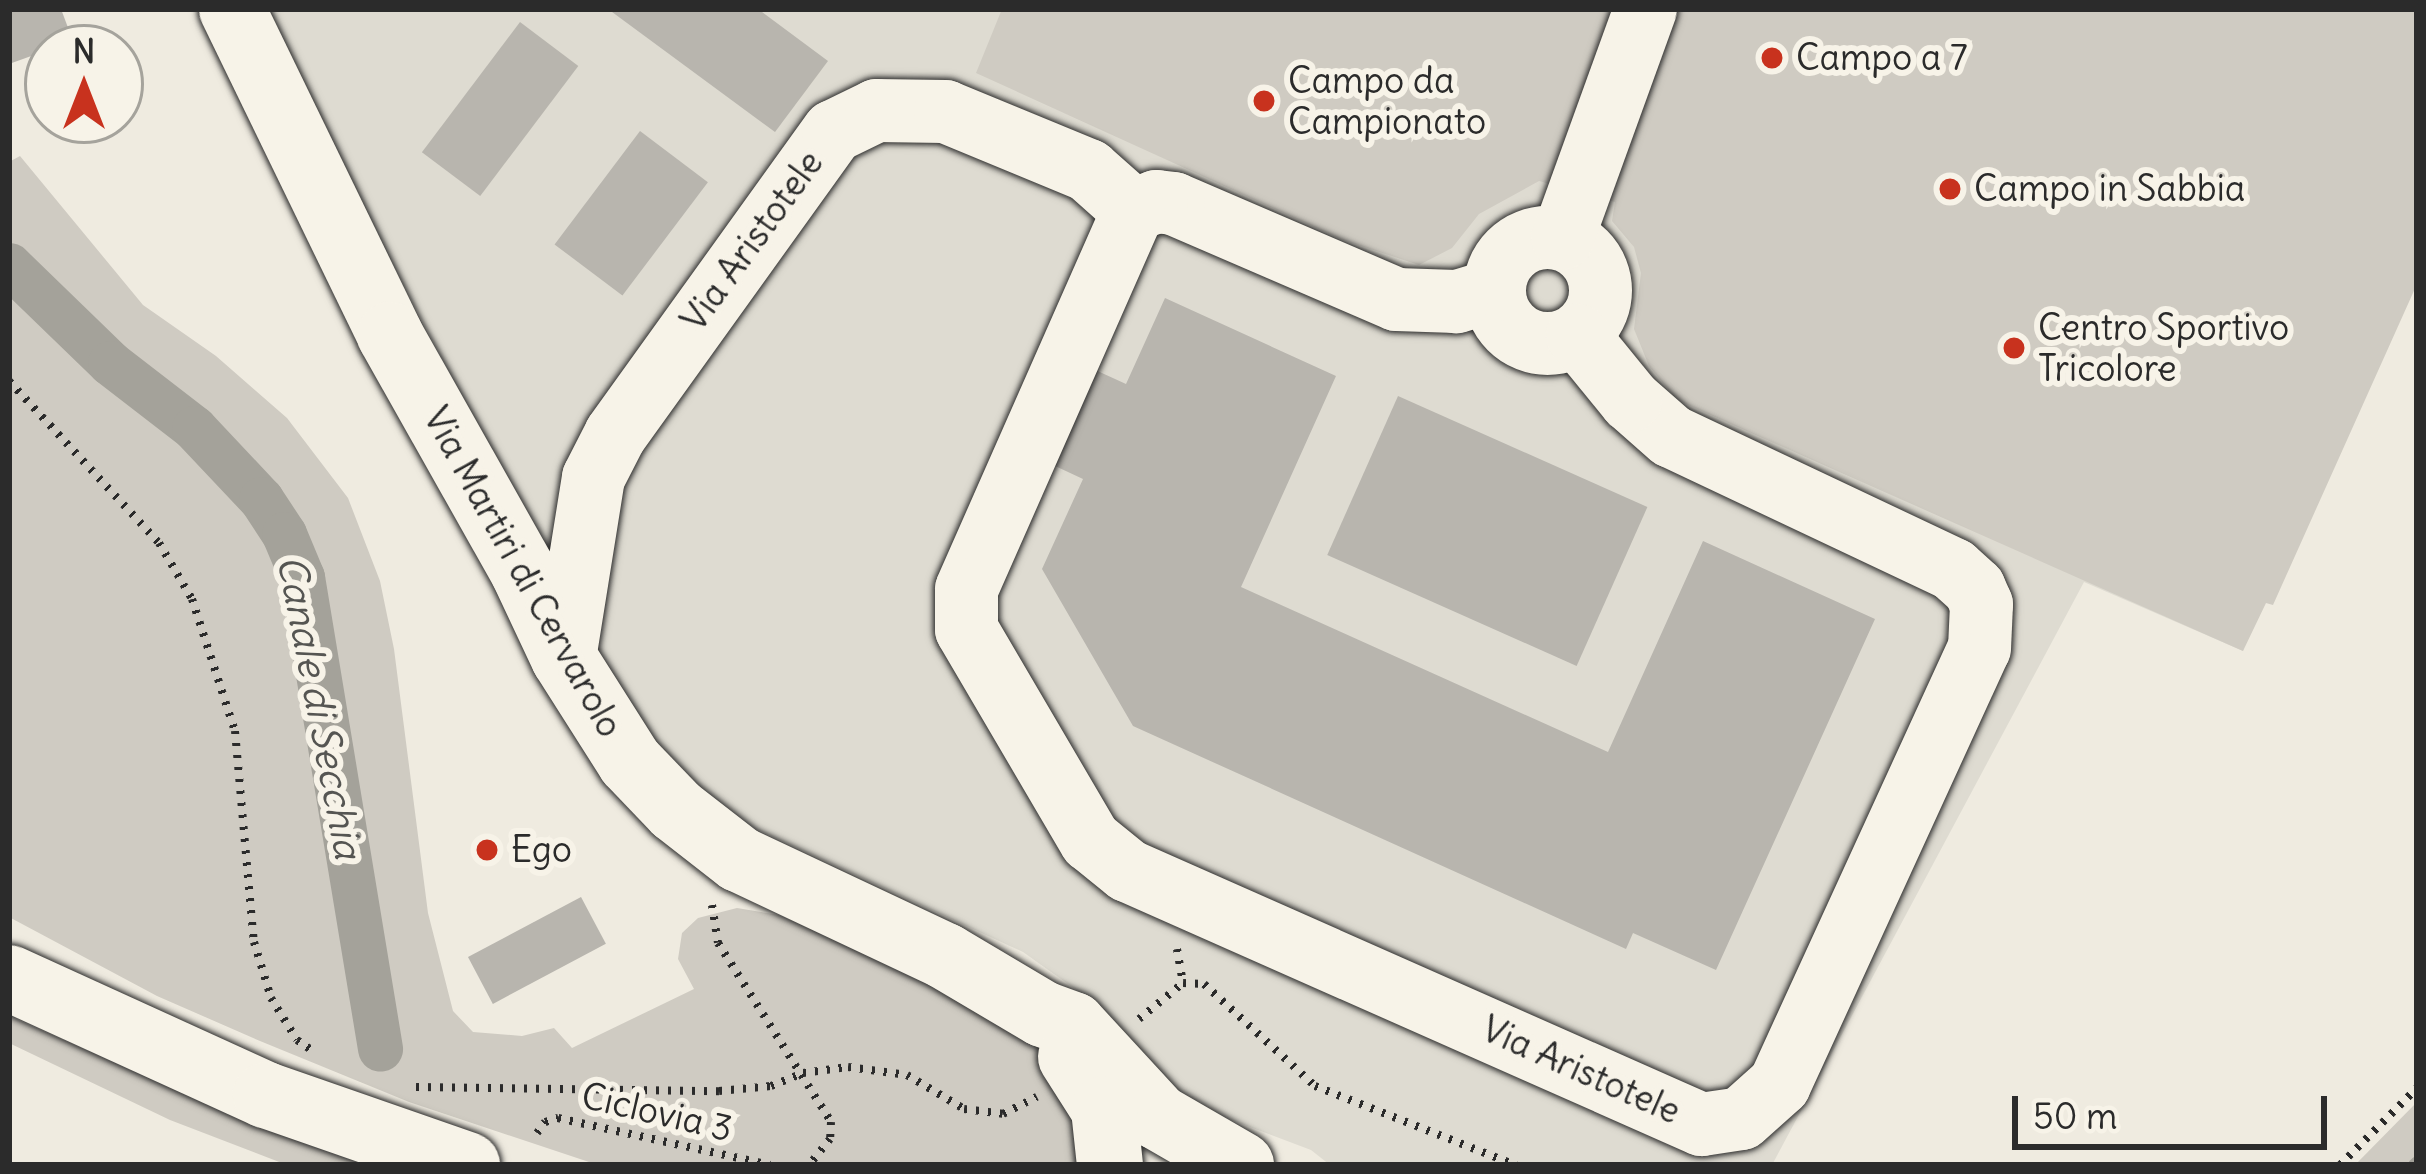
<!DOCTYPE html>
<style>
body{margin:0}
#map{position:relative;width:2426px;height:1174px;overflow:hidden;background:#efebe0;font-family:Delius,sans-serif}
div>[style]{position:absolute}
.built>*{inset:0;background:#dedbd1}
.green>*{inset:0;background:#cfcbc2}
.stream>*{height:12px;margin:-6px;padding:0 6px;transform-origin:6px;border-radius:6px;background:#a4a29a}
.canal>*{height:45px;margin:-22.5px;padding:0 22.5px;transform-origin:22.5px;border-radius:22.5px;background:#a4a29a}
.building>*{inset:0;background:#b8b5ae;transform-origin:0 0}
.path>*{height:8px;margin-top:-4px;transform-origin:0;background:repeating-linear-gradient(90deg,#2b2b2b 0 3px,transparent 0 12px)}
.roads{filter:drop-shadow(0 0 3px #2b2b2b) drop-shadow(0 0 3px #2b2b2b)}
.minor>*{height:63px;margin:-31.5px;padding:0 31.5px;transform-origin:31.5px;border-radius:31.5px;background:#f7f3e8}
.minor>.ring{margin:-31.5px;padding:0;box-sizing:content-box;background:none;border:63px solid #f7f3e8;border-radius:50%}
.major>*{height:66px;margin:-33px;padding:0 33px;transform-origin:33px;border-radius:33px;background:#f7f3e8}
.dots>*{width:33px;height:33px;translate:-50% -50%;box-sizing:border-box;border:6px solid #f7f3e8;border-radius:50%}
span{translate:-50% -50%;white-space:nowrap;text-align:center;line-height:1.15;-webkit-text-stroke:12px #f7f3e8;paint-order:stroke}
.poi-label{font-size:36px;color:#2b2b2b}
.left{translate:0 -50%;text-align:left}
.street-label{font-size:36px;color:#2b2b2b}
.water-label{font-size:39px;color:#555552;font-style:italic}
.frame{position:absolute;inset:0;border:12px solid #2b2b2b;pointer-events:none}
.north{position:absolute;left:24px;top:24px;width:120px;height:120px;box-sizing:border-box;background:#f7f3e8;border:3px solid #a5a39c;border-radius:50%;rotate:0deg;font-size:33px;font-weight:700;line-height:48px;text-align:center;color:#2b2b2b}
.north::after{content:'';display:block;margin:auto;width:42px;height:54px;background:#c8321e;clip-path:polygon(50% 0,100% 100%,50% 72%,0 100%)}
.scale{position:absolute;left:2012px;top:1096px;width:315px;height:54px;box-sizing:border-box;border:6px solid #2b2b2b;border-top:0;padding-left:15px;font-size:36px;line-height:42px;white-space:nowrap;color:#2b2b2b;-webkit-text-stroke:9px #f7f3e8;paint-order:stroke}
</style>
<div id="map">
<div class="built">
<i style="clip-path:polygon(259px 9px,2417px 9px,2243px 651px,2084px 582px,1772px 1165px,1330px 1165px,1311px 1150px,1178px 1100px,1085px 996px,1023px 952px,735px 819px,655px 748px,617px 692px)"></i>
</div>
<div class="green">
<i style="clip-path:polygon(1002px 9px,2417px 9px,2417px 284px,2273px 605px,2266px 603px,2243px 651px,1677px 400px,1649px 366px,1634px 329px,1641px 273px,1634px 247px,1612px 221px,1615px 202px,1539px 181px,1479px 214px,1452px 248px,1419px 265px,1343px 240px,976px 73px)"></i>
<i style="clip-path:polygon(20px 156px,143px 305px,216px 356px,287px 418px,348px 498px,380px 581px,394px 649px,428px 913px,453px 1011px,473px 1032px,522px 1036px,554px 1028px,572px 1048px,694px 989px,678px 959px,682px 933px,698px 918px,737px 908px,779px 915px,1001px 1013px,1058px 1058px,1087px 1165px,598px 1165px,409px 1102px,260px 1041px,157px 996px,9px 917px,9px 162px)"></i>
<i style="clip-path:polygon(9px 1016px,248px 1121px,370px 1165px,287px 1165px,170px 1120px,9px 1043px)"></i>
<i style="clip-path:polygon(2417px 1102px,2417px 1165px,2355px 1165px)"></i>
</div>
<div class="stream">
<i style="left:2414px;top:1165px;width:4px;rotate:-45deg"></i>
</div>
<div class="canal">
<i style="left:9px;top:265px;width:141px;rotate:44.1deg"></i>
<i style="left:110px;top:363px;width:106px;rotate:37.7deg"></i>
<i style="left:194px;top:428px;width:98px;rotate:46.7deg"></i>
<i style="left:261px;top:499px;width:42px;rotate:56.7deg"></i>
<i style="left:284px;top:534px;width:47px;rotate:67.3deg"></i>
<i style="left:302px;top:577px;width:478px;rotate:80.6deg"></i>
</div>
<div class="building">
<i style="clip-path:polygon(9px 9px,61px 9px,73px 41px,9px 64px)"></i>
<i style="clip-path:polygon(608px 9px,758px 9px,828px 61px,775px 132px)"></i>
<i style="left:520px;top:22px;width:73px;height:163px;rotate:37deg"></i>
<i style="left:640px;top:131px;width:85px;height:142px;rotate:37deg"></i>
<i style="clip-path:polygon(1165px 298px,1336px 376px,1241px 587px,1608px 752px,1703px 541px,1875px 619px,1716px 970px,1633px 933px,1626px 949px,1133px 726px,1042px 569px,1083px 479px,1038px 458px,1080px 363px,1126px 384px)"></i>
<i style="left:1398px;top:396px;width:273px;height:174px;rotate:24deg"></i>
<i style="left:581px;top:897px;width:53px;height:128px;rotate:62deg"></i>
</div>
<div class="path">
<i style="left:9px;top:381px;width:221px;rotate:47.2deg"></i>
<i style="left:159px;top:543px;width:65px;rotate:59.5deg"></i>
<i style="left:192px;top:599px;width:139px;rotate:72deg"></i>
<i style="left:235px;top:731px;width:212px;rotate:84.9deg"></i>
<i style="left:254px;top:942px;width:59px;rotate:73.1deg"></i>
<i style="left:271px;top:998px;width:49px;rotate:58.2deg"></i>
<i style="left:297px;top:1040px;width:19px;rotate:35deg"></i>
<i style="left:712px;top:905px;width:38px;rotate:81deg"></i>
<i style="left:718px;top:943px;width:212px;rotate:57.7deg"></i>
<i style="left:831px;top:1122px;width:17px;rotate:93deg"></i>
<i style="left:830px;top:1139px;width:33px;rotate:129deg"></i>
<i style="left:1177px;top:949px;width:35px;rotate:80deg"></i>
<i style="left:1139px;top:1019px;width:57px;rotate:-39.3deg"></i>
<i style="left:1183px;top:983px;width:21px;rotate:3deg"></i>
<i style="left:1204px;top:984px;width:151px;rotate:42.6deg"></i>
<i style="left:1315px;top:1086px;width:216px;rotate:21.5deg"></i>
<i style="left:416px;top:1087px;width:303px;rotate:0.8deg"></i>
<i style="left:719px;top:1091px;width:52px;rotate:-5.5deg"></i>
<i style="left:771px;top:1086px;width:35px;rotate:-22deg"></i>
<i style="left:803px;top:1073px;width:45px;rotate:-7.6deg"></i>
<i style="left:848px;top:1067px;width:60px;rotate:7.7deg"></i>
<i style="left:907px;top:1075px;width:66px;rotate:30.8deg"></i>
<i style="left:964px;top:1109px;width:39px;rotate:7deg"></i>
<i style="left:1003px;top:1114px;width:38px;rotate:-27deg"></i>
<i style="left:537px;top:1133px;width:14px;rotate:-54deg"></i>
<i style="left:545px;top:1122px;width:14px;rotate:-17deg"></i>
<i style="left:558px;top:1118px;width:217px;rotate:12.5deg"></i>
<i style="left:2340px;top:1165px;width:109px;rotate:-45deg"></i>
</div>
<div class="roads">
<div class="minor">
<i class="ring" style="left:1494px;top:237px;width:43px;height:43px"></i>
<i style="left:1562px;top:238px;width:244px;rotate:-70.1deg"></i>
<i style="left:1493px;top:290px;width:39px;rotate:163deg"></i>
<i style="left:1456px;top:301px;width:60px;rotate:-178.1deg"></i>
<i style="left:1396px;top:299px;width:243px;rotate:-156.7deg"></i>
<i style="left:1173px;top:203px;width:17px;rotate:-173deg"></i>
<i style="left:1156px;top:201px;width:25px;rotate:159deg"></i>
<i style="left:1133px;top:210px;width:414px;rotate:113.8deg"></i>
<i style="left:966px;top:589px;width:40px;rotate:90deg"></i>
<i style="left:966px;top:629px;width:245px;rotate:59.6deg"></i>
<i style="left:1090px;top:840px;width:48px;rotate:39deg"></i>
<i style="left:1127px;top:870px;width:628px;rotate:23.87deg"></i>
<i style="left:1701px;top:1124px;width:40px;rotate:-8.5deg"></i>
<i style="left:1741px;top:1118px;width:51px;rotate:-41.8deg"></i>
<i style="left:1779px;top:1084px;width:480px;rotate:-65.4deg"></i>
<i style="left:1979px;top:648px;width:44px;rotate:-87.4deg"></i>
<i style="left:1981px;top:604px;width:17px;rotate:-114deg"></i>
<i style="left:1974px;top:588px;width:28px;rotate:-138deg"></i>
<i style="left:1953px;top:569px;width:312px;rotate:-154.7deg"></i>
<i style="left:1671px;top:436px;width:55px;rotate:-138.7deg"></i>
<i style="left:1630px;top:400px;width:84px;rotate:-129.2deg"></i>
<i style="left:564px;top:658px;width:183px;rotate:-80.9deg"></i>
<i style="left:593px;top:477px;width:48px;rotate:-62.9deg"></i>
<i style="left:615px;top:434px;width:373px;rotate:-54.3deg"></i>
<i style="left:833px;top:131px;width:48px;rotate:-26deg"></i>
<i style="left:876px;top:110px;width:69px;rotate:0.8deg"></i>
<i style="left:945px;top:111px;width:155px;rotate:22.4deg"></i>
<i style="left:1088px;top:170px;width:60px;rotate:41.6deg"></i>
</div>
<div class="major">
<i style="left:232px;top:9px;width:362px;rotate:64.1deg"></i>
<i style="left:390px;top:335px;width:271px;rotate:60.6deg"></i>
<i style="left:523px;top:571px;width:96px;rotate:64.8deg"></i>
<i style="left:564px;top:658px;width:123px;rotate:57.6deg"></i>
<i style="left:630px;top:762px;width:66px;rotate:46.2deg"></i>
<i style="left:676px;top:810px;width:80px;rotate:37.9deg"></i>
<i style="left:739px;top:859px;width:228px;rotate:25.2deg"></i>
<i style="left:945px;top:956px;width:114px;rotate:30.6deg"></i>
<i style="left:1043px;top:1014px;width:32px;rotate:20deg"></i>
<i style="left:1073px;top:1025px;width:125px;rotate:47.3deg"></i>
<i style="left:1158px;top:1117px;width:96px;rotate:30deg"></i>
<i style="left:9px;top:978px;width:282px;rotate:24.5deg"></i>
<i style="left:266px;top:1095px;width:213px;rotate:19.2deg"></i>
<i style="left:1071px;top:1057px;width:62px;rotate:57.6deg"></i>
<i style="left:1104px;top:1109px;width:56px;rotate:83.9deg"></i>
</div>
</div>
<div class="dots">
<i style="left:1772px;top:58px;background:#c8321e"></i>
<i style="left:1264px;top:101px;background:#c8321e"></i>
<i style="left:1950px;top:189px;background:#c8321e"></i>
<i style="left:2014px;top:348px;background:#c8321e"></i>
<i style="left:487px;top:850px;background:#c8321e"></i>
</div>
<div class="poi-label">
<span class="left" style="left:1796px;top:58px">Campo a 7</span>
<span class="left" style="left:1288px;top:101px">Campo da<br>Campionato</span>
<span class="left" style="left:1974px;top:189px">Campo in Sabbia</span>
<span class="left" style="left:2038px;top:348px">Centro Sportivo<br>Tricolore</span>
<span class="left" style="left:511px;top:850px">Ego</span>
</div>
<div class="street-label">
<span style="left:752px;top:241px;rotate:-54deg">Via Aristotele</span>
<span style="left:523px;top:572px;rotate:61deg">Via Martiri di Cervarolo</span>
<span style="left:1581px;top:1070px;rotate:24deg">Via Aristotele</span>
<span style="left:657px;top:1112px;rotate:13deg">Ciclovia 3</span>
</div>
<div class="water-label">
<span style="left:319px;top:707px;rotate:79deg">Canale di Secchia</span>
</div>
<div class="frame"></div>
<div class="north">N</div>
<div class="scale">50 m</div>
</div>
